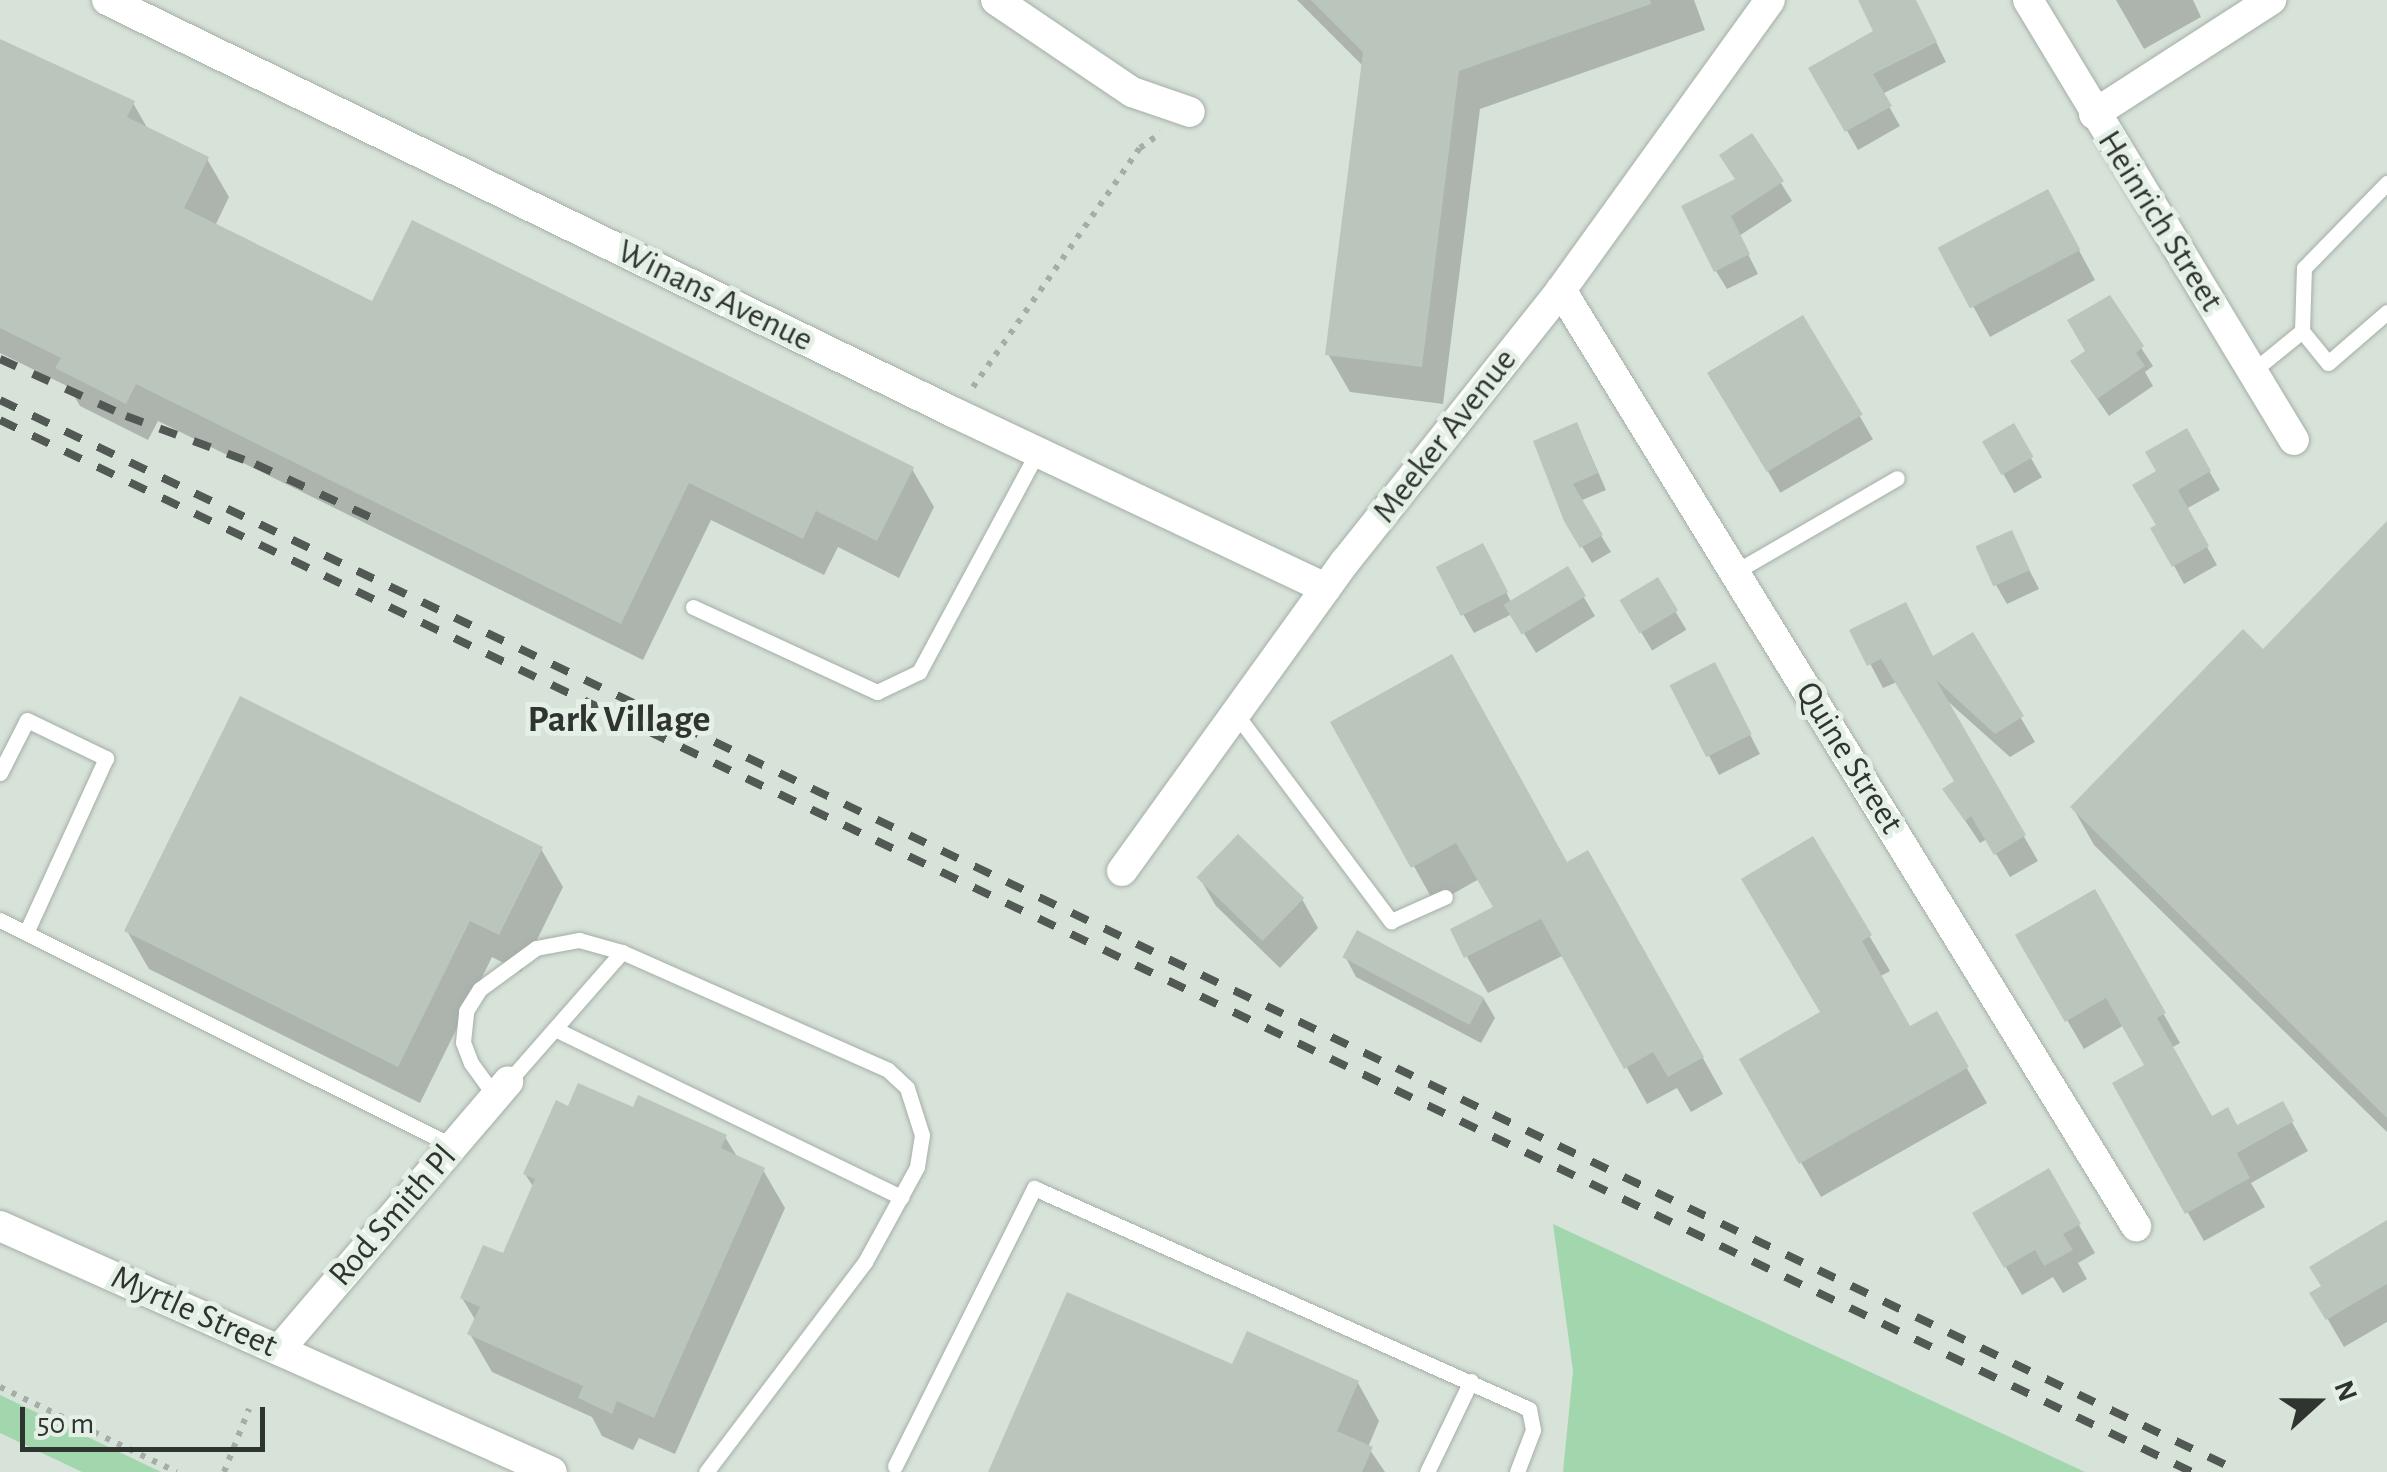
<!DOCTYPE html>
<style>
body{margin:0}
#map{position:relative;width:2387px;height:1472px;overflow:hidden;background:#d7e2d9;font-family:"Alegreya Sans",sans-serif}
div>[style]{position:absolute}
.green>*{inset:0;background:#a2d7ae}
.shadow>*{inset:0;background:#0003;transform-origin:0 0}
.building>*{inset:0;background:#bac5bc;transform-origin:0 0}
.path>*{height:6px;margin-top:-3px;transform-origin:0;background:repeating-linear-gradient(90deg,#a4aea6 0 5px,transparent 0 13px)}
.roads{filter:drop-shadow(0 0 2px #a4aea6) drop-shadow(0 0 2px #a4aea6)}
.service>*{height:15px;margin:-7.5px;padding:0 7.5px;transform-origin:7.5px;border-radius:7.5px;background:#fff}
.minor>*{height:30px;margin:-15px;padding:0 15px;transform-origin:15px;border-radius:15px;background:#fff}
.rail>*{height:8px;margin-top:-4px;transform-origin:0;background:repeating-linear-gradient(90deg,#525853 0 18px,transparent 0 36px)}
span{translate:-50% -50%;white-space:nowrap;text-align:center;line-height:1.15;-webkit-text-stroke:10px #e4efe6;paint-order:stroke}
.street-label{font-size:35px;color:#2f3430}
.neighbourhood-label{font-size:38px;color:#2f3430;font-weight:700}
.north{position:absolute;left:2267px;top:1352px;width:100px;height:100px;-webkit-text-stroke:8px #e4efe6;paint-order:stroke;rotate:69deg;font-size:28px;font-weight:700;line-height:40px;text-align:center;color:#2f3430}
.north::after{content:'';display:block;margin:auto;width:35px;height:45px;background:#2f3430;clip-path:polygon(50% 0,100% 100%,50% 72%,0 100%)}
.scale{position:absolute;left:20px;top:1407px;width:245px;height:45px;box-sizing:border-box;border:5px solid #2f3430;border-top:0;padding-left:12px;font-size:30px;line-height:35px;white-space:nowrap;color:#2f3430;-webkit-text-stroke:8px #e4efe6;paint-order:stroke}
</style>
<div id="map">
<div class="green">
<i style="clip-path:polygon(1553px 1224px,2085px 1472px,1563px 1472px,1573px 1371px)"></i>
<i style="clip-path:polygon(0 1395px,161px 1472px,82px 1472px,0 1433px)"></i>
</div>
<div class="shadow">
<i style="clip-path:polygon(1297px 0,1694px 0,1705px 30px,1480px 109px,1443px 404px,1350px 392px,1328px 354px,1364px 67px)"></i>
<i style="clip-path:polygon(1866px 0,1915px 0,1946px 62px,1882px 94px,1900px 126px,1858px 150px,1812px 69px,1877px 32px)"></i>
<i style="clip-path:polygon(2116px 0,2193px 0,2201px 17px,2144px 49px)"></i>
<i style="clip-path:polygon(0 41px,133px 103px,149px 131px,207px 159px,229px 197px,215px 226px,374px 304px,912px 469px,934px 507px,899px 578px,838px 547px,824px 575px,711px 520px,643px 660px,158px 421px,148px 440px,80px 406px,69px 387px,0 353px)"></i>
<i style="clip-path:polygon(1752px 136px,1792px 201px,1739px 236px,1758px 274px,1727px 289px,1716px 271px)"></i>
<i style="clip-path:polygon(2063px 221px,2095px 280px,1990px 337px,1942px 250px)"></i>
<i style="clip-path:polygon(2109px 299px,2153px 366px,2145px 372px,2153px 386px,2109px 416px,2084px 380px)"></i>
<i style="left:1803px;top:318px;width:140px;height:107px;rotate:60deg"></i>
<i style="left:2013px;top:427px;width:58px;height:32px;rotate:60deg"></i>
<i style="clip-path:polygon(2186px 431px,2220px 490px,2186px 509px,2217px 565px,2184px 584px,2154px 529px,2159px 526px)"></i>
<i style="clip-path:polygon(1536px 442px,1585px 442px,1606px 490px,1580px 501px,1611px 552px,1592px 563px,1566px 520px)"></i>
<i style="clip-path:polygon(2387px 525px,2387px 1132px,2094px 845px,2073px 808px,2263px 652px)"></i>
<i style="clip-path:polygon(2011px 534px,2039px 589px,2007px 604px,1996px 585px)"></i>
<i style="clip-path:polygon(1493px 565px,1512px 604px,1567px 569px,1595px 616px,1536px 653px,1512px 614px,1474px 633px,1463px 614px)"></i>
<i style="left:1657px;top:581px;width:57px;height:40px;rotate:59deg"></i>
<i style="clip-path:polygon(1853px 631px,1933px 658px,1972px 635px,2035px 742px,2010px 757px,1943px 697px,2038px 861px,2010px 877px,1987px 839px,1980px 843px,1960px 813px,1957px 782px,1897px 682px,1883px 688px)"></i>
<i style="clip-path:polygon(1722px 680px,1760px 754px,1719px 775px,1673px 686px)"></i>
<i style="clip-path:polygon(1334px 723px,1566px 865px,1588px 853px,1723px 1094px,1691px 1112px,1677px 1088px,1647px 1104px,1564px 955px,1488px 993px,1467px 957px,1496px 909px,1479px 879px,1435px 904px)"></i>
<i style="clip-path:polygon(1812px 839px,1890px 971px,1879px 977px,1910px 1030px,1936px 1015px,1987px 1103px,1821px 1197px,1742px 1060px,1823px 1014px)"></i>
<i style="clip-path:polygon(541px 849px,563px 887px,521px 972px,492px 957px,420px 1103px,149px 969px,127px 931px)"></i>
<i style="clip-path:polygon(1199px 877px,1302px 899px,1318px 928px,1280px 968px,1216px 906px)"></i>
<i style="clip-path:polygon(2094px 892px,2180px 1043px,2171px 1048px,2212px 1119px,2237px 1128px,2282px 1104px,2308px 1151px,2251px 1183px,2265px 1207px,2204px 1241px,2115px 1084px,2148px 1066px,2124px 1025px,2084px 1049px,2018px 936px)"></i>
<i style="clip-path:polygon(1346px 958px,1484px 999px,1495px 1018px,1481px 1043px,1356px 977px)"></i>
<i style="clip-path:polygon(569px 1109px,634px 1111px,725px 1137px,738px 1158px,763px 1170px,785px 1208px,675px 1454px,639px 1438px,633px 1450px,602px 1436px,592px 1417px,492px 1372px,470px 1334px,476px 1321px,462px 1298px,504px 1256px,534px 1188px,525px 1174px)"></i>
<i style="clip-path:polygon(2048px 1171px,2095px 1253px,2078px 1263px,2087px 1279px,2063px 1293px,2053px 1277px,2022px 1295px,1975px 1214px)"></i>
<i style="clip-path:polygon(2387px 1243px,2387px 1322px,2344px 1347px,2313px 1294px)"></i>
<i style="clip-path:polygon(1234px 1368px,1358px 1383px,1379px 1421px,1368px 1447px,1385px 1472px,991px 1472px)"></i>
</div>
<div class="building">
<i style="clip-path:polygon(1311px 0,1650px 0,1651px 4px,1459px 71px,1422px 367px,1325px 355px,1363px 52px)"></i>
<i style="clip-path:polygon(1858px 0,1916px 0,1937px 42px,1873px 74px,1892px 106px,1845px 132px,1808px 68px,1873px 31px)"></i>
<i style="clip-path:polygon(0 39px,135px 101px,127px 117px,209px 157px,184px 208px,372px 301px,412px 220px,914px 467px,877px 541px,816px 511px,803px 539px,689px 483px,621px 624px,136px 384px,126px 404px,55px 368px,61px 358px,0 328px)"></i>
<i style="clip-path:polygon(1752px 133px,1784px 181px,1731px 216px,1750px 254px,1714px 272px,1681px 206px,1735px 179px,1719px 155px)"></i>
<i style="left:2048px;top:189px;width:69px;height:125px;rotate:62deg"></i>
<i style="clip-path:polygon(2110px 295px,2144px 346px,2136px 353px,2145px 366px,2097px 399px,2070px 361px,2085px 351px,2067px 320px)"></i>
<i style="left:1803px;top:315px;width:116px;height:112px;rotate:59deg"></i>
<i style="clip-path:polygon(1577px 422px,1598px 473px,1573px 484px,1603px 535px,1580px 548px,1564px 521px,1533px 441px)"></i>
<i style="left:2014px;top:423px;width:39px;height:37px;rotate:60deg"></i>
<i style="clip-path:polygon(2187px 428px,2211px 471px,2178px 490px,2209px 546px,2172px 567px,2150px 528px,2156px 525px,2132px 485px,2156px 471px,2145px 452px)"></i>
<i style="clip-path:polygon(2387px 521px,2387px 1118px,2070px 807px,2243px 629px,2263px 649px)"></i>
<i style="left:2012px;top:530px;width:44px;height:40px;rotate:66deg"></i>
<i style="left:1483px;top:543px;width:55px;height:53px;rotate:63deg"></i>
<i style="left:1568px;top:566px;width:35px;height:75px;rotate:59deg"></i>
<i style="left:1658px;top:577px;width:39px;height:45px;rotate:59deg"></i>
<i style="clip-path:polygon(1906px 602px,1933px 656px,1973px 632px,2024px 716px,1995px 734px,1936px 680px,2026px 835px,1994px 855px,1971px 816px,1965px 821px,1942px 789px,1954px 781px,1881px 659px,1867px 666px,1849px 630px)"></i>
<i style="clip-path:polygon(1452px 654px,1567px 862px,1588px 850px,1704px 1057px,1668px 1077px,1653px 1052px,1624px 1069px,1541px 919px,1464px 958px,1450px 929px,1493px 907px,1456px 843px,1411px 868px,1330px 722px)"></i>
<i style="left:1715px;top:662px;width:81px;height:51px;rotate:63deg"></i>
<i style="clip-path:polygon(240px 696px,543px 847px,499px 935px,470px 921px,398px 1067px,124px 931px)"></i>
<i style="left:1238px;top:834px;width:92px;height:60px;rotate:44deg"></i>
<i style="clip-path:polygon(1813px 836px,1872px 935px,1862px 941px,1910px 1026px,1937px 1011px,1969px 1067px,1799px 1164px,1739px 1059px,1820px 1012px,1741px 879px)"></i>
<i style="clip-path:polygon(2095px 889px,2166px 1013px,2157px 1018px,2212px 1116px,2228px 1107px,2237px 1125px,2283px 1101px,2294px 1121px,2237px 1153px,2250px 1178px,2185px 1214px,2112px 1083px,2144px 1065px,2106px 998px,2065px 1022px,2015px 935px)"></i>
<i style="left:1357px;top:930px;width:144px;height:31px;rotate:28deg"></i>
<i style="clip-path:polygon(578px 1083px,633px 1107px,638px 1095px,727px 1135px,721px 1148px,765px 1168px,654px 1418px,617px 1401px,612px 1414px,578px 1398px,583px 1386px,467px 1334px,480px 1307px,460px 1298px,483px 1245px,503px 1253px,535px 1179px,523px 1174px,556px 1100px,568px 1106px)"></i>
<i style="clip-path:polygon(2049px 1168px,2081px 1224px,2063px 1234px,2073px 1250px,2044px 1266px,2035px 1250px,2004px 1268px,1972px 1213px)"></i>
<i style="clip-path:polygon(2387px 1220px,2387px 1284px,2326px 1320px,2309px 1293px,2321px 1286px,2309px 1267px)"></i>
<i style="clip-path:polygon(1067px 1292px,1232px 1364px,1247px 1331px,1359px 1381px,1337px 1431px,1373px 1447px,1362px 1472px,988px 1472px)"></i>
</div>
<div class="path">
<i style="left:973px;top:387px;width:292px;rotate:-55.1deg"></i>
<i style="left:1140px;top:148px;width:26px;rotate:-36deg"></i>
<i style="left:0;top:1387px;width:196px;rotate:25.7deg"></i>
<i style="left:224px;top:1472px;width:68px;rotate:-68.4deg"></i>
</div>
<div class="roads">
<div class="service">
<i style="left:2302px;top:331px;width:63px;rotate:-88.2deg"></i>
<i style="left:2304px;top:268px;width:119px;rotate:-45.7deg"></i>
<i style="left:2253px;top:371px;width:63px;rotate:-39.2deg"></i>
<i style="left:2302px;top:331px;width:41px;rotate:50.9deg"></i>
<i style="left:2328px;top:363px;width:78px;rotate:-40.8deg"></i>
<i style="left:1735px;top:572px;width:187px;rotate:-30.1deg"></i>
<i style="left:693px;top:607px;width:203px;rotate:24.8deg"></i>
<i style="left:877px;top:692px;width:47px;rotate:-25.5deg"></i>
<i style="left:919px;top:672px;width:251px;rotate:-61.7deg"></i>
<i style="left:1236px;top:714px;width:259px;rotate:53.2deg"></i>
<i style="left:1391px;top:921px;width:59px;rotate:-24deg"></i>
<i style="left:0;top:773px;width:59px;rotate:-63deg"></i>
<i style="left:27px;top:720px;width:88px;rotate:25.7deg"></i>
<i style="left:106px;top:758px;width:192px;rotate:114.6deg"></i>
<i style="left:0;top:920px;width:506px;rotate:26.51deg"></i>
<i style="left:555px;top:1029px;width:385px;rotate:25.9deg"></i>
<i style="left:508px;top:1082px;width:173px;rotate:-48.8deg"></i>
<i style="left:622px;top:952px;width:291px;rotate:23.9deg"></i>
<i style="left:888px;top:1070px;width:26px;rotate:43deg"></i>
<i style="left:907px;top:1088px;width:49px;rotate:72.3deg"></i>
<i style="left:922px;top:1135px;width:32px;rotate:99deg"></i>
<i style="left:917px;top:1167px;width:108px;rotate:118.7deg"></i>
<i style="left:865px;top:1262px;width:263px;rotate:127.1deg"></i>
<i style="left:495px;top:1096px;width:41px;rotate:-126deg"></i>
<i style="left:471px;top:1063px;width:22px;rotate:-111deg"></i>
<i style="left:463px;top:1042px;width:31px;rotate:-84deg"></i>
<i style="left:466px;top:1011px;width:26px;rotate:-58deg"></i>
<i style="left:480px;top:989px;width:69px;rotate:-36.2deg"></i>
<i style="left:536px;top:948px;width:44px;rotate:-10.5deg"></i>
<i style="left:579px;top:940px;width:45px;rotate:15.6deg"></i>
<i style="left:895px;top:1466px;width:311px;rotate:-63.4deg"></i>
<i style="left:1034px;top:1188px;width:542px;rotate:24.06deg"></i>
<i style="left:1529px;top:1409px;width:21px;rotate:79deg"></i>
<i style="left:1533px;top:1430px;width:45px;rotate:110.9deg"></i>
<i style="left:1427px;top:1472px;width:101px;rotate:-64.2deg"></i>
</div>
<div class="minor">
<i style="left:107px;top:0;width:943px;rotate:25.97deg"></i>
<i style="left:955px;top:413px;width:410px;rotate:25.3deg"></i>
<i style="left:996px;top:0;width:164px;rotate:34.1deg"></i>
<i style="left:1132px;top:92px;width:61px;rotate:19deg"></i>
<i style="left:2028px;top:0;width:514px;rotate:58.85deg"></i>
<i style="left:2094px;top:114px;width:211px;rotate:-32.8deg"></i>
<i style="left:1561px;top:290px;width:1099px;rotate:58.44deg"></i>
<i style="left:1122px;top:871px;width:381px;rotate:-54.2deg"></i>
<i style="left:1345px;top:562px;width:347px;rotate:-51.5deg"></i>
<i style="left:1561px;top:290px;width:357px;rotate:-54.2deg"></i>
<i style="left:0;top:1226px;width:604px;rotate:24.02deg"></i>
<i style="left:279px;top:1350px;width:353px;rotate:-49.5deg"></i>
</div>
</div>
<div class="rail">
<i style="left:0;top:359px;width:138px;rotate:24.3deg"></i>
<i style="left:126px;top:416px;width:138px;rotate:20.4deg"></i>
<i style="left:255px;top:464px;width:143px;rotate:24.8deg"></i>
<i style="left:0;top:400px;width:2483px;rotate:25.57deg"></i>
<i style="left:0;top:420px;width:2431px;rotate:25.64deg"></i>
</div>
<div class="street-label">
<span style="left:2160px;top:221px;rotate:58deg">Heinrich Street</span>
<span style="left:715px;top:296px;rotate:26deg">Winans Avenue</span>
<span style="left:1445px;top:436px;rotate:-52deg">Meeker Avenue</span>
<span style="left:1849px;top:758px;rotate:58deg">Quine Street</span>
<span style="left:393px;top:1216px;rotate:-49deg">Rod Smith Pl</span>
<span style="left:194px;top:1312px;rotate:24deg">Myrtle Street</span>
</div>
<div class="neighbourhood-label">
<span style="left:619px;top:721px">Park Village</span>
</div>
<div class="north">N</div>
<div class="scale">50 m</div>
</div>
